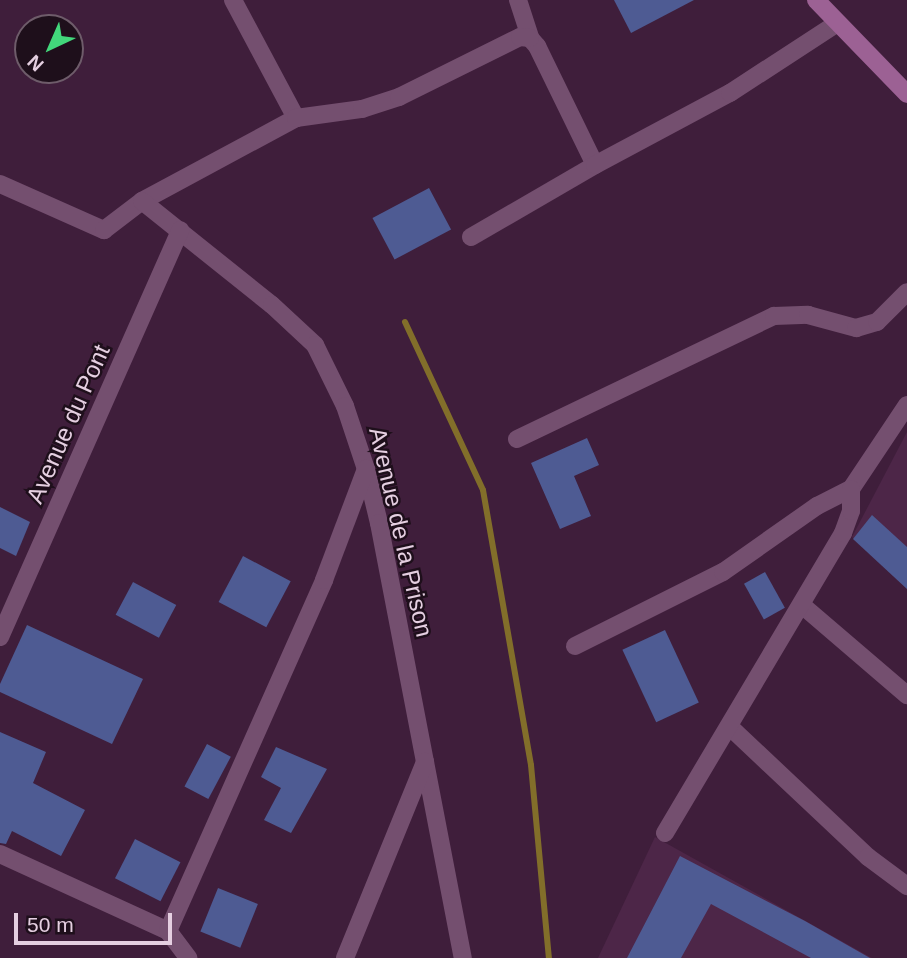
<!DOCTYPE html>
<style>
body{margin:0}
#map{position:relative;width:907px;height:958px;overflow:hidden;background:#3f1e3b;font-family:Arial,sans-serif}
div>[style]{position:absolute}
.built>*{inset:0;background:#4d2648}
.stream>*{height:6px;margin:-3px;padding:0 3px;transform-origin:3px;border-radius:3px;background:#826e2a}
.building>*{inset:0;background:#4e5b93;transform-origin:0 0}
.street>*{height:18px;margin:-9px;padding:0 9px;transform-origin:9px;border-radius:9px;background:#744f6f}
.secondary>*{height:18px;margin:-9px;padding:0 9px;transform-origin:9px;border-radius:9px;background:#9c6194}
span{translate:-50% -50%;white-space:nowrap;text-align:center;line-height:1.15;-webkit-text-stroke:5px #1e0f1b;paint-order:stroke}
.street-label{font-size:24px;color:#e5cfe1}
.north{position:absolute;left:14px;top:14px;width:70px;height:70px;box-sizing:border-box;background:#1e0f1b;border:2px solid #6e5c6a;border-radius:50%;rotate:224deg;font-size:19px;font-weight:700;line-height:28px;text-align:center;color:#e5cfe1}
.north::after{content:'';display:block;margin:auto;width:24px;height:32px;background:#42d77b;clip-path:polygon(50% 0,100% 100%,50% 72%,0 100%)}
.scale{position:absolute;left:14px;top:913px;width:158px;height:32px;box-sizing:border-box;border:4px solid #e5cfe1;border-top:0;padding-left:9px;font-size:21px;line-height:24px;white-space:nowrap;color:#e5cfe1;-webkit-text-stroke:5px #1e0f1b;paint-order:stroke}
</style>
<div id="map">
<div class="built">
<i style="clip-path:polygon(907px 432px,907px 589px,852px 537px)"></i>
<i style="clip-path:polygon(655px 837px,872px 958px,598px 958px)"></i>
</div>
<div class="stream">
<i style="left:405px;top:322px;width:185px;rotate:65.1deg"></i>
<i style="left:483px;top:490px;width:279px;rotate:80.1deg"></i>
<i style="left:531px;top:765px;width:194px;rotate:84.7deg"></i>
</div>
<div class="building">
<i style="clip-path:polygon(614px 0,694px 0,631px 33px)"></i>
<i style="left:429px;top:188px;width:47px;height:64px;rotate:62deg"></i>
<i style="clip-path:polygon(587px 438px,599px 465px,574px 476px,591px 516px,560px 529px,531px 463px)"></i>
<i style="clip-path:polygon(0 507px,30px 522px,16px 556px,0 548px)"></i>
<i style="clip-path:polygon(872px 515px,907px 547px,907px 589px,853px 539px)"></i>
<i style="left:243px;top:556px;width:54px;height:52px;rotate:28deg"></i>
<i style="left:765px;top:572px;width:41px;height:24px;rotate:61deg"></i>
<i style="left:133px;top:582px;width:49px;height:37px;rotate:28deg"></i>
<i style="clip-path:polygon(27px 625px,143px 679px,112px 744px,0 692px,0 684px)"></i>
<i style="left:665px;top:630px;width:80px;height:47px;rotate:65deg"></i>
<i style="clip-path:polygon(0 732px,46px 752px,33px 783px,85px 810px,61px 856px,12px 831px,6px 844px,0 843px)"></i>
<i style="left:207px;top:744px;width:27px;height:48px;rotate:28deg"></i>
<i style="clip-path:polygon(276px 747px,327px 769px,291px 833px,264px 820px,281px 788px,261px 777px)"></i>
<i style="left:135px;top:839px;width:51px;height:44px;rotate:27deg"></i>
<i style="clip-path:polygon(680px 856px,805px 921px,870px 958px,811px 958px,711px 904px,681px 958px,627px 958px)"></i>
<i style="left:218px;top:888px;width:43px;height:47px;rotate:22deg"></i>
</div>
<div class="street">
<i style="left:233px;top:0;width:134px;rotate:61.9deg"></i>
<i style="left:518px;top:0;width:40px;rotate:72deg"></i>
<i style="left:530px;top:38px;width:11px;rotate:49deg"></i>
<i style="left:537px;top:46px;width:132px;rotate:64deg"></i>
<i style="left:0;top:184px;width:114px;rotate:23.9deg"></i>
<i style="left:104px;top:230px;width:48px;rotate:-37.3deg"></i>
<i style="left:142px;top:201px;width:175px;rotate:-28.3deg"></i>
<i style="left:296px;top:118px;width:67px;rotate:-7.8deg"></i>
<i style="left:362px;top:109px;width:39px;rotate:-18deg"></i>
<i style="left:399px;top:97px;width:135px;rotate:-26.4deg"></i>
<i style="left:520px;top:37px;width:10px;rotate:6deg"></i>
<i style="left:142px;top:201px;width:166px;rotate:38.7deg"></i>
<i style="left:272px;top:305px;width:59px;rotate:42.9deg"></i>
<i style="left:315px;top:345px;width:68px;rotate:63.8deg"></i>
<i style="left:345px;top:406px;width:66px;rotate:71.6deg"></i>
<i style="left:366px;top:469px;width:56px;rotate:76.5deg"></i>
<i style="left:379px;top:523px;width:443px;rotate:79.1deg"></i>
<i style="left:471px;top:237px;width:143px;rotate:-30.1deg"></i>
<i style="left:595px;top:165px;width:153px;rotate:-28.1deg"></i>
<i style="left:730px;top:93px;width:126px;rotate:-33.1deg"></i>
<i style="left:517px;top:439px;width:285px;rotate:-25.6deg"></i>
<i style="left:774px;top:316px;width:34px;rotate:-2deg"></i>
<i style="left:808px;top:315px;width:50px;rotate:15.2deg"></i>
<i style="left:856px;top:328px;width:22px;rotate:-16deg"></i>
<i style="left:877px;top:322px;width:42px;rotate:-45deg"></i>
<i style="left:803px;top:606px;width:137px;rotate:40.6deg"></i>
<i style="left:0;top:637px;width:445px;rotate:-66.1deg"></i>
<i style="left:575px;top:646px;width:165px;rotate:-26.6deg"></i>
<i style="left:723px;top:572px;width:115px;rotate:-35.1deg"></i>
<i style="left:817px;top:506px;width:38px;rotate:-27deg"></i>
<i style="left:851px;top:489px;width:101px;rotate:-56.3deg"></i>
<i style="left:730px;top:727px;width:190px;rotate:43.3deg"></i>
<i style="left:868px;top:857px;width:49px;rotate:36.6deg"></i>
<i style="left:665px;top:833px;width:349px;rotate:-59.3deg"></i>
<i style="left:843px;top:533px;width:23px;rotate:-70deg"></i>
<i style="left:851px;top:511px;width:22px;rotate:-90deg"></i>
<i style="left:0;top:854px;width:185px;rotate:24.6deg"></i>
<i style="left:168px;top:931px;width:34px;rotate:53deg"></i>
<i style="left:168px;top:931px;width:384px;rotate:-66deg"></i>
<i style="left:324px;top:580px;width:119px;rotate:-69.3deg"></i>
<i style="left:345px;top:958px;width:212px;rotate:-67.8deg"></i>
</div>
<div class="secondary">
<i style="left:816px;top:0;width:131px;rotate:45.9deg"></i>
</div>
<div class="street-label">
<span style="left:68px;top:424px;rotate:-66deg">Avenue du Pont</span>
<span style="left:401px;top:532px;rotate:77deg">Avenue de la Prison</span>
</div>
<div class="north">N</div>
<div class="scale">50 m</div>
</div>
